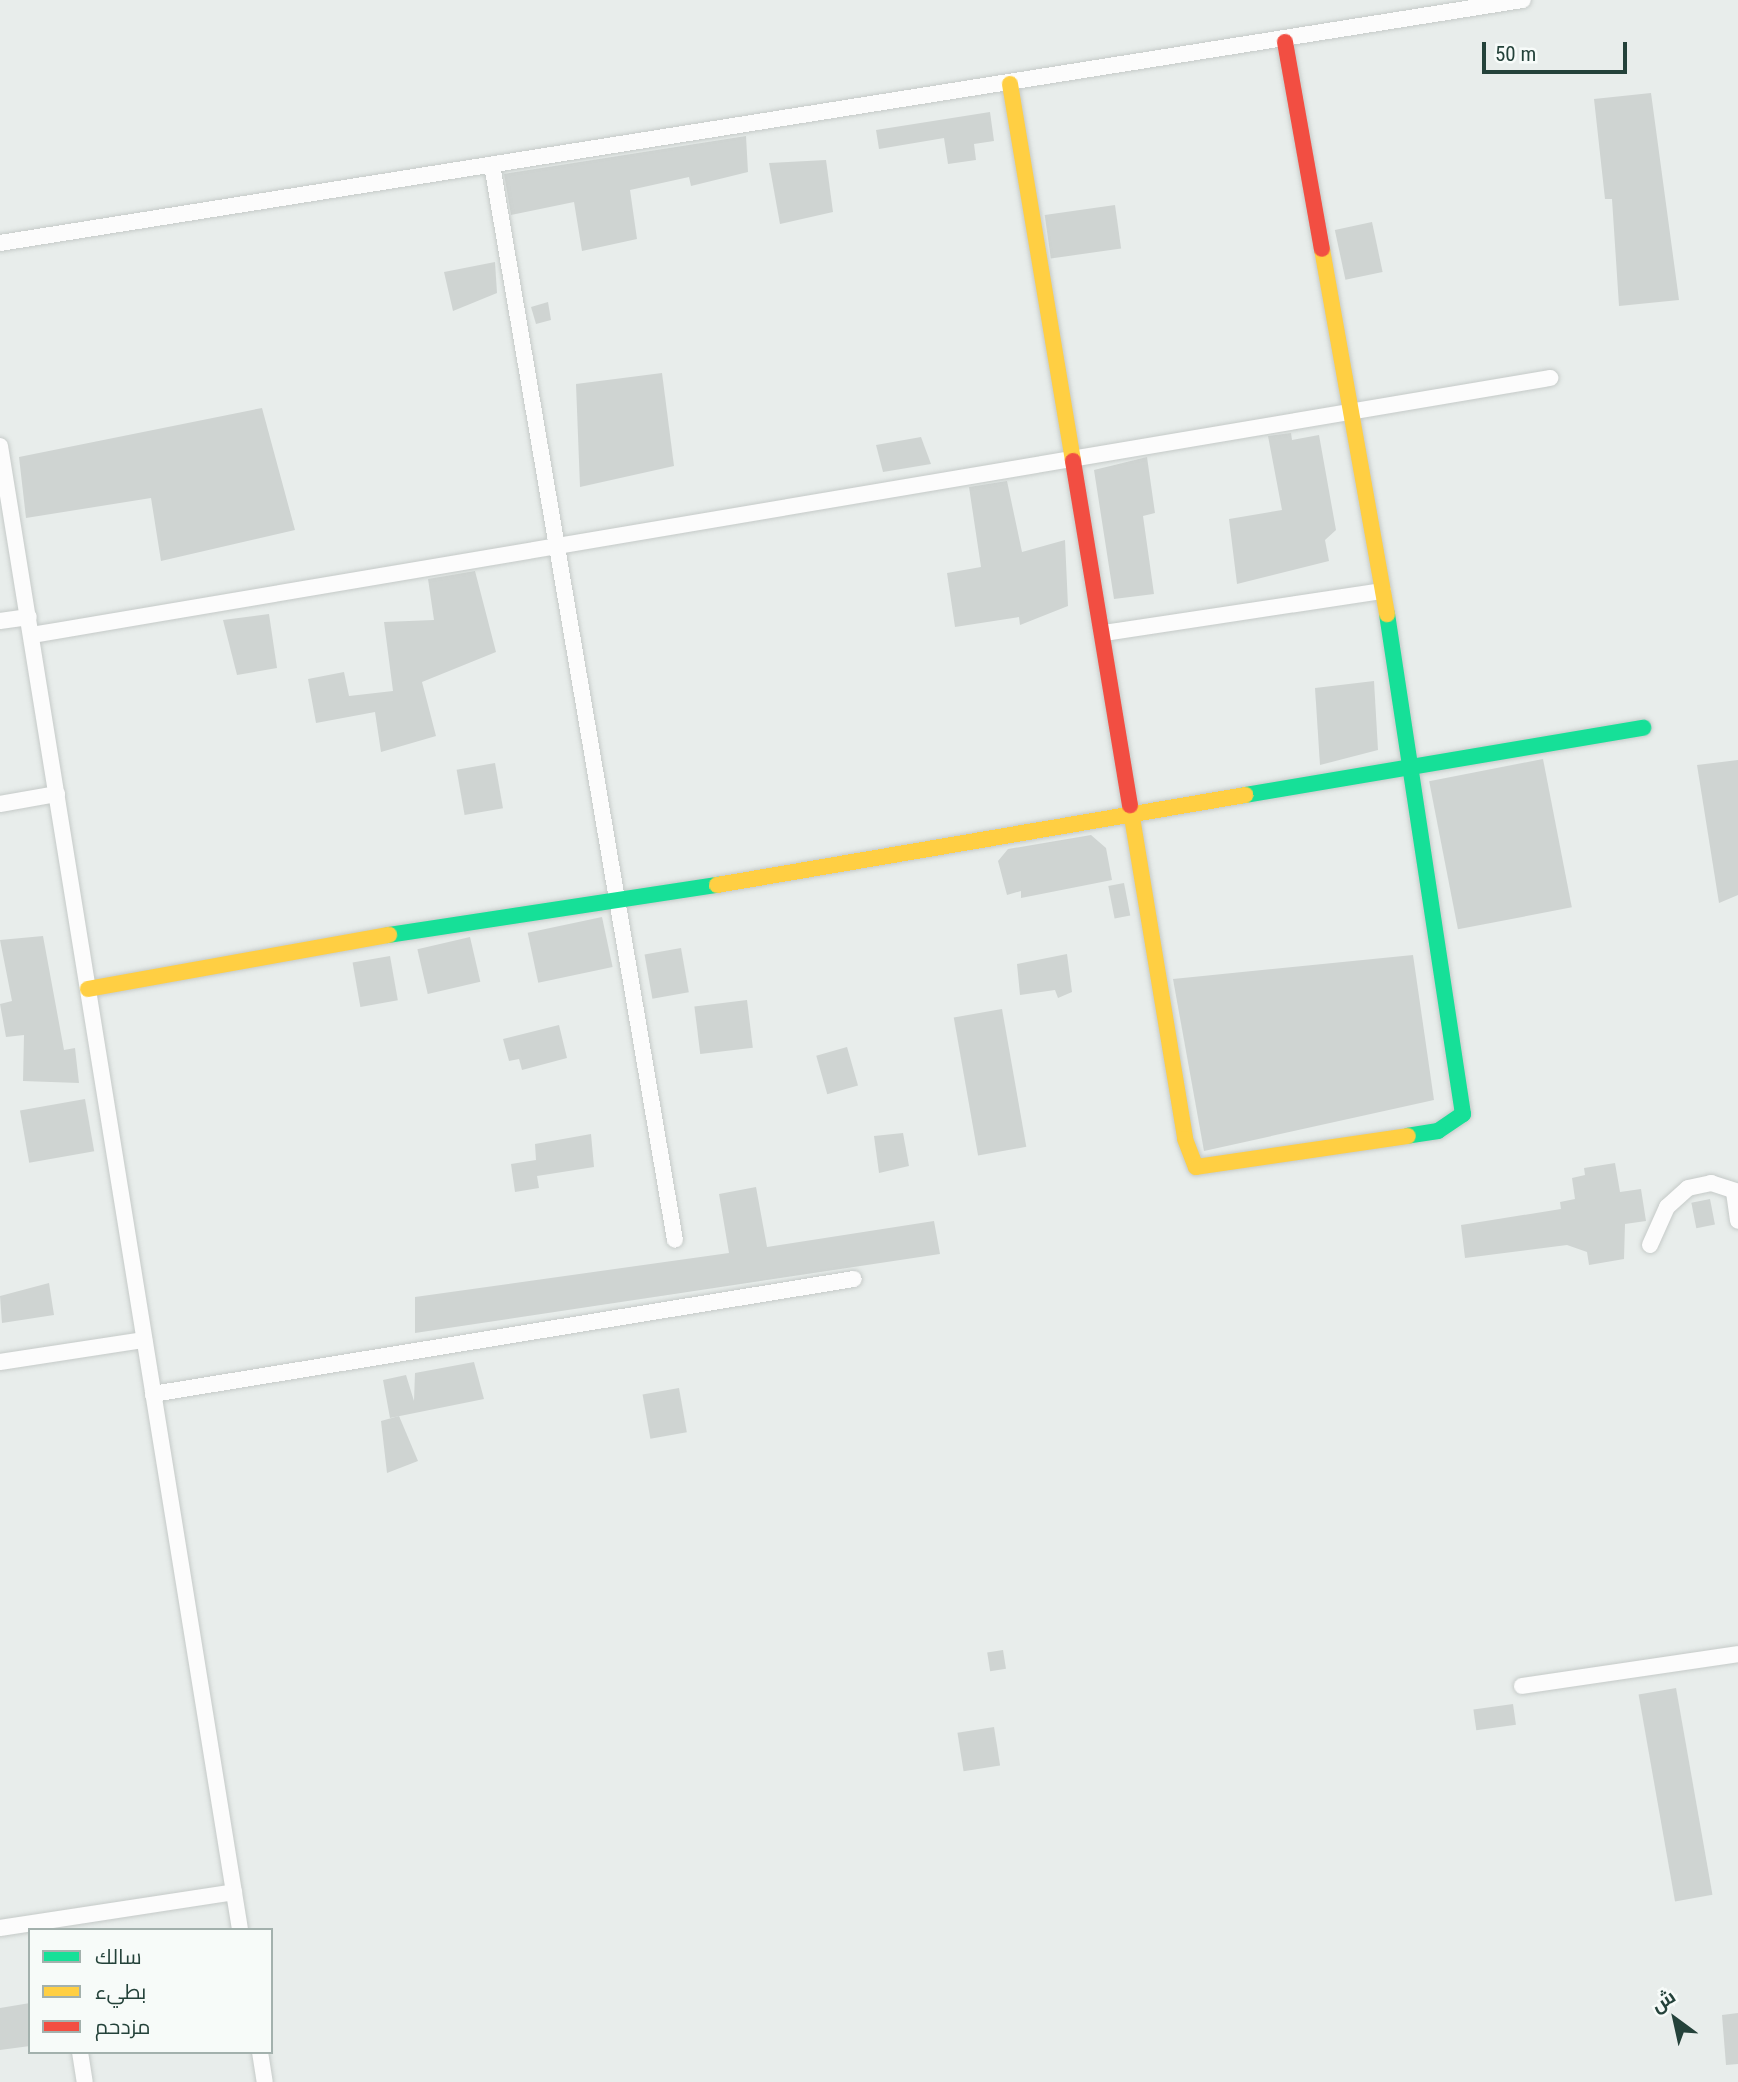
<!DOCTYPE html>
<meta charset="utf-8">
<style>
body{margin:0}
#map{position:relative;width:1738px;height:2082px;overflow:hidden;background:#e8edeb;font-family:"Roboto Condensed",Cairo,sans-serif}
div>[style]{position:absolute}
.building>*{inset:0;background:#cfd4d2;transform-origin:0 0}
.roads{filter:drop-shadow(0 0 2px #c5cac8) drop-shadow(0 0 2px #c5cac8)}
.street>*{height:16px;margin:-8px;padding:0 8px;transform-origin:8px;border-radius:8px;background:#fcfcfc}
.fast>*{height:16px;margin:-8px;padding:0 8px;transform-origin:8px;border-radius:8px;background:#16e098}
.slow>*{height:16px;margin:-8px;padding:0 8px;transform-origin:8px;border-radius:8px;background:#ffcf43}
.jam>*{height:16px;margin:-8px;padding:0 8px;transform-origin:8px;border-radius:8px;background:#f24e42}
span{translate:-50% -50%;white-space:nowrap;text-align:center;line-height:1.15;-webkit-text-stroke:5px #f7fbf9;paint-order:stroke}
.legend{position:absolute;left:28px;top:1928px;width:245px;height:126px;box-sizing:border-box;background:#f7fbf9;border:2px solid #a3b1ad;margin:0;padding:9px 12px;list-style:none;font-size:21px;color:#24423a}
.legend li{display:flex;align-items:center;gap:14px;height:35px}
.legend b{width:35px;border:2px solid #a3b1ad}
.north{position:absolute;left:1640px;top:1984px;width:70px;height:70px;-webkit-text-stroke:5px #f7fbf9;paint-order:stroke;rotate:327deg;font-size:19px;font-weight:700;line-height:28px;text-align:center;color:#24423a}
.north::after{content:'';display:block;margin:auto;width:24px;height:32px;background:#24423a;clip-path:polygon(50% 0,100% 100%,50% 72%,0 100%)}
.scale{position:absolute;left:1482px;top:42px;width:145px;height:32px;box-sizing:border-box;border:4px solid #24423a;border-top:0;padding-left:9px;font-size:21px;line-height:24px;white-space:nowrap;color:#24423a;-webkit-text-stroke:5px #f7fbf9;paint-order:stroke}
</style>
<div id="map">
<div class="building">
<i style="clip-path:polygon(1651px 93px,1679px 300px,1619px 306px,1612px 199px,1605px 199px,1594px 99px)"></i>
<i style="clip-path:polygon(990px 112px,994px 141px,974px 144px,976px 160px,948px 164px,944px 138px,879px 149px,876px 130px)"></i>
<i style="clip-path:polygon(746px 136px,748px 172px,691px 186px,689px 177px,630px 190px,637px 239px,582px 251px,574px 202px,511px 215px,504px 174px)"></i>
<i style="clip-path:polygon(826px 160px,833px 212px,780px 224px,769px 163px)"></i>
<i style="left:1115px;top:205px;width:44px;height:71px;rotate:82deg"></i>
<i style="left:1372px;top:222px;width:51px;height:38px;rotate:78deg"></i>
<i style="clip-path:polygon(495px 262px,497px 293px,453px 311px,444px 272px)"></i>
<i style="clip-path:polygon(548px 302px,551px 320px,536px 324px,531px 307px)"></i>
<i style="clip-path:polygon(662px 373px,674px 466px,580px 487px,576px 384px)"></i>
<i style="clip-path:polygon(262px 408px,295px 530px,161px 561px,151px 498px,26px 518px,19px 457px)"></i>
<i style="clip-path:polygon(1291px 433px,1292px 440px,1319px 435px,1336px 530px,1325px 540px,1329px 561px,1237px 584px,1229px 519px,1282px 510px,1268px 436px)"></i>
<i style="clip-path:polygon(921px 437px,931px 464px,883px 472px,876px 445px)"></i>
<i style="clip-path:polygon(1147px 457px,1155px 513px,1143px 516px,1154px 594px,1114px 599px,1094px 470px)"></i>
<i style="clip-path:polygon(1007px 481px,1022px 552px,1065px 540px,1068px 606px,1020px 625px,1019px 617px,955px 627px,947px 573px,981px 567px,969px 487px)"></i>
<i style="clip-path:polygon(475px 571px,496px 652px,422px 682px,436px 736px,381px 752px,375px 712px,316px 723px,308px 679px,344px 672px,349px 696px,393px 691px,384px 622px,434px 620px,428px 579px)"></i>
<i style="clip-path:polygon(269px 614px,277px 668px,237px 675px,223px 620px)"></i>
<i style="clip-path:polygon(1374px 681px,1378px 750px,1320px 765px,1315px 688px)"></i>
<i style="left:1543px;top:759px;width:151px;height:116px;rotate:79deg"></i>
<i style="clip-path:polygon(1738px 760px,1738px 895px,1719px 903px,1697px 765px)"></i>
<i style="left:495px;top:763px;width:46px;height:39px;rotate:80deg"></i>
<i style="clip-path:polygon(1091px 835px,1106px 848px,1112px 880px,1021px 898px,1021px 891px,1007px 895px,998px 861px,1008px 849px)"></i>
<i style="left:1124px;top:883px;width:33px;height:16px;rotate:79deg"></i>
<i style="left:602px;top:917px;width:51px;height:76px;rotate:78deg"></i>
<i style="clip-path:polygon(43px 936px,64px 1050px,75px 1048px,79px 1083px,23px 1081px,24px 1035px,6px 1037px,0 1004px,12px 1001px,0 940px)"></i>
<i style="left:470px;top:937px;width:46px;height:54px;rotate:77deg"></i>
<i style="left:681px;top:948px;width:45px;height:37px;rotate:80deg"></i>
<i style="clip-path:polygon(1067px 954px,1072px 992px,1058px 998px,1055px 990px,1020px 995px,1017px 964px)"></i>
<i style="clip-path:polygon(1413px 955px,1434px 1100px,1204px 1151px,1173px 979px)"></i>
<i style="left:390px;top:956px;width:45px;height:38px;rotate:80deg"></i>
<i style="left:747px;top:1000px;width:48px;height:53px;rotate:83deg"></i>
<i style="left:1002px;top:1009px;width:140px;height:49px;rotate:80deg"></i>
<i style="clip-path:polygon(559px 1025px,567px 1058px,522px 1070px,519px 1059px,509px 1061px,503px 1039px)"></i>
<i style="left:847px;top:1047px;width:40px;height:32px;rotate:74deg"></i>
<i style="left:85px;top:1099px;width:53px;height:66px;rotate:80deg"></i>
<i style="clip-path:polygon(903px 1133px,909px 1166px,879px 1173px,874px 1136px)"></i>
<i style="clip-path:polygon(591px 1134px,594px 1167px,537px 1176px,539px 1188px,515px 1192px,511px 1164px,536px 1160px,535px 1144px)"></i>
<i style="clip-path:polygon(1615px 1163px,1620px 1192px,1641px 1189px,1646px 1221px,1625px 1224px,1624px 1259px,1589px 1265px,1587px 1252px,1567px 1245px,1465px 1258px,1461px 1225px,1561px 1209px,1560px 1202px,1575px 1199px,1572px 1178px,1585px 1175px,1584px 1168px)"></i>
<i style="clip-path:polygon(756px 1187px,767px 1247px,934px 1221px,940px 1254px,415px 1333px,415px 1297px,729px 1253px,719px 1194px)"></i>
<i style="left:1710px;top:1199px;width:26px;height:19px;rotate:79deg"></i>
<i style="clip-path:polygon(49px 1283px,54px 1315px,2px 1323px,0 1296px)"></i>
<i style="clip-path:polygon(474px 1362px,484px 1399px,390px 1418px,383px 1380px,406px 1375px,414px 1401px,415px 1373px)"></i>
<i style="left:679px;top:1388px;width:45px;height:37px;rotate:80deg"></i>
<i style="clip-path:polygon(399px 1416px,418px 1461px,387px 1473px,381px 1421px)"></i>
<i style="left:1003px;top:1650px;width:19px;height:16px;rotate:81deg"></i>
<i style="left:1676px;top:1688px;width:210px;height:38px;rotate:80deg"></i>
<i style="left:1513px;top:1704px;width:21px;height:40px;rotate:82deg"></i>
<i style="left:994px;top:1727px;width:39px;height:37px;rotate:81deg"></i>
<i style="clip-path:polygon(30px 2003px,30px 2046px,0 2050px,0 2008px)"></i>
<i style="clip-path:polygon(1738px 2013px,1738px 2064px,1726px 2065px,1722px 2015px)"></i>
</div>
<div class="roads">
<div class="street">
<i style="left:492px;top:165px;width:1090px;rotate:80.34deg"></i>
<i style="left:0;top:243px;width:1542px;rotate:-9.07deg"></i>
<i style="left:0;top:446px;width:1503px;rotate:80.81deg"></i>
<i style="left:0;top:621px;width:29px;rotate:-8deg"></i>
<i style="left:1104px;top:633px;width:282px;rotate:-8.6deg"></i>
<i style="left:32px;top:635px;width:1540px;rotate:-9.61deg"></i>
<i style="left:0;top:804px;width:58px;rotate:-10deg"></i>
<i style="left:1734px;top:1192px;width:29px;rotate:82deg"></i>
<i style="left:1650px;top:1245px;width:42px;rotate:-65.9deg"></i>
<i style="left:1667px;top:1207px;width:28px;rotate:-42deg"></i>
<i style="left:1688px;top:1188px;width:24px;rotate:-12deg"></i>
<i style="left:1711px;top:1183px;width:28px;rotate:18deg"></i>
<i style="left:0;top:1362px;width:146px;rotate:-8.7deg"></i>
<i style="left:153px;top:1394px;width:710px;rotate:-9.32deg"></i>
<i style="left:1522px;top:1686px;width:218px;rotate:-8.4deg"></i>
<i style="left:0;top:1928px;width:237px;rotate:-8.7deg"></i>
<i style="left:80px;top:2052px;width:30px;rotate:81deg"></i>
<i style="left:260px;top:2052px;width:30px;rotate:81deg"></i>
</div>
<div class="fast">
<i style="left:1387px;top:614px;width:506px;rotate:81.36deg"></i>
<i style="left:1463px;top:1114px;width:30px;rotate:146deg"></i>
<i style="left:1438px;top:1131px;width:30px;rotate:171deg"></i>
<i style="left:1245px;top:795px;width:404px;rotate:-9.6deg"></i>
<i style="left:389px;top:935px;width:332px;rotate:-8.7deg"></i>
</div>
<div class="slow">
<i style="left:1010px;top:84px;width:382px;rotate:80.5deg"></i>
<i style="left:1322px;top:249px;width:371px;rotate:79.9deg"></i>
<i style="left:1130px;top:805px;width:338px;rotate:80.6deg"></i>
<i style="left:1185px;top:1139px;width:30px;rotate:69deg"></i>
<i style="left:1196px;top:1167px;width:214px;rotate:-8.3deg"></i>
<i style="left:717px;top:885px;width:536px;rotate:-9.67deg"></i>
<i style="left:88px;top:989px;width:306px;rotate:-10.2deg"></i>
</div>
<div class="jam">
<i style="left:1285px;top:42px;width:210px;rotate:79.9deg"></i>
<i style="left:1073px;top:461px;width:349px;rotate:80.6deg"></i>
</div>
</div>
<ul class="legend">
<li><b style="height:9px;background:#16e098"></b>سالك</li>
<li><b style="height:9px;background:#ffcf43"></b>بطيء</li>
<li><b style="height:9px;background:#f24e42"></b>مزدحم</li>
</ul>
<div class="north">ش</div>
<div class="scale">50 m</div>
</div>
